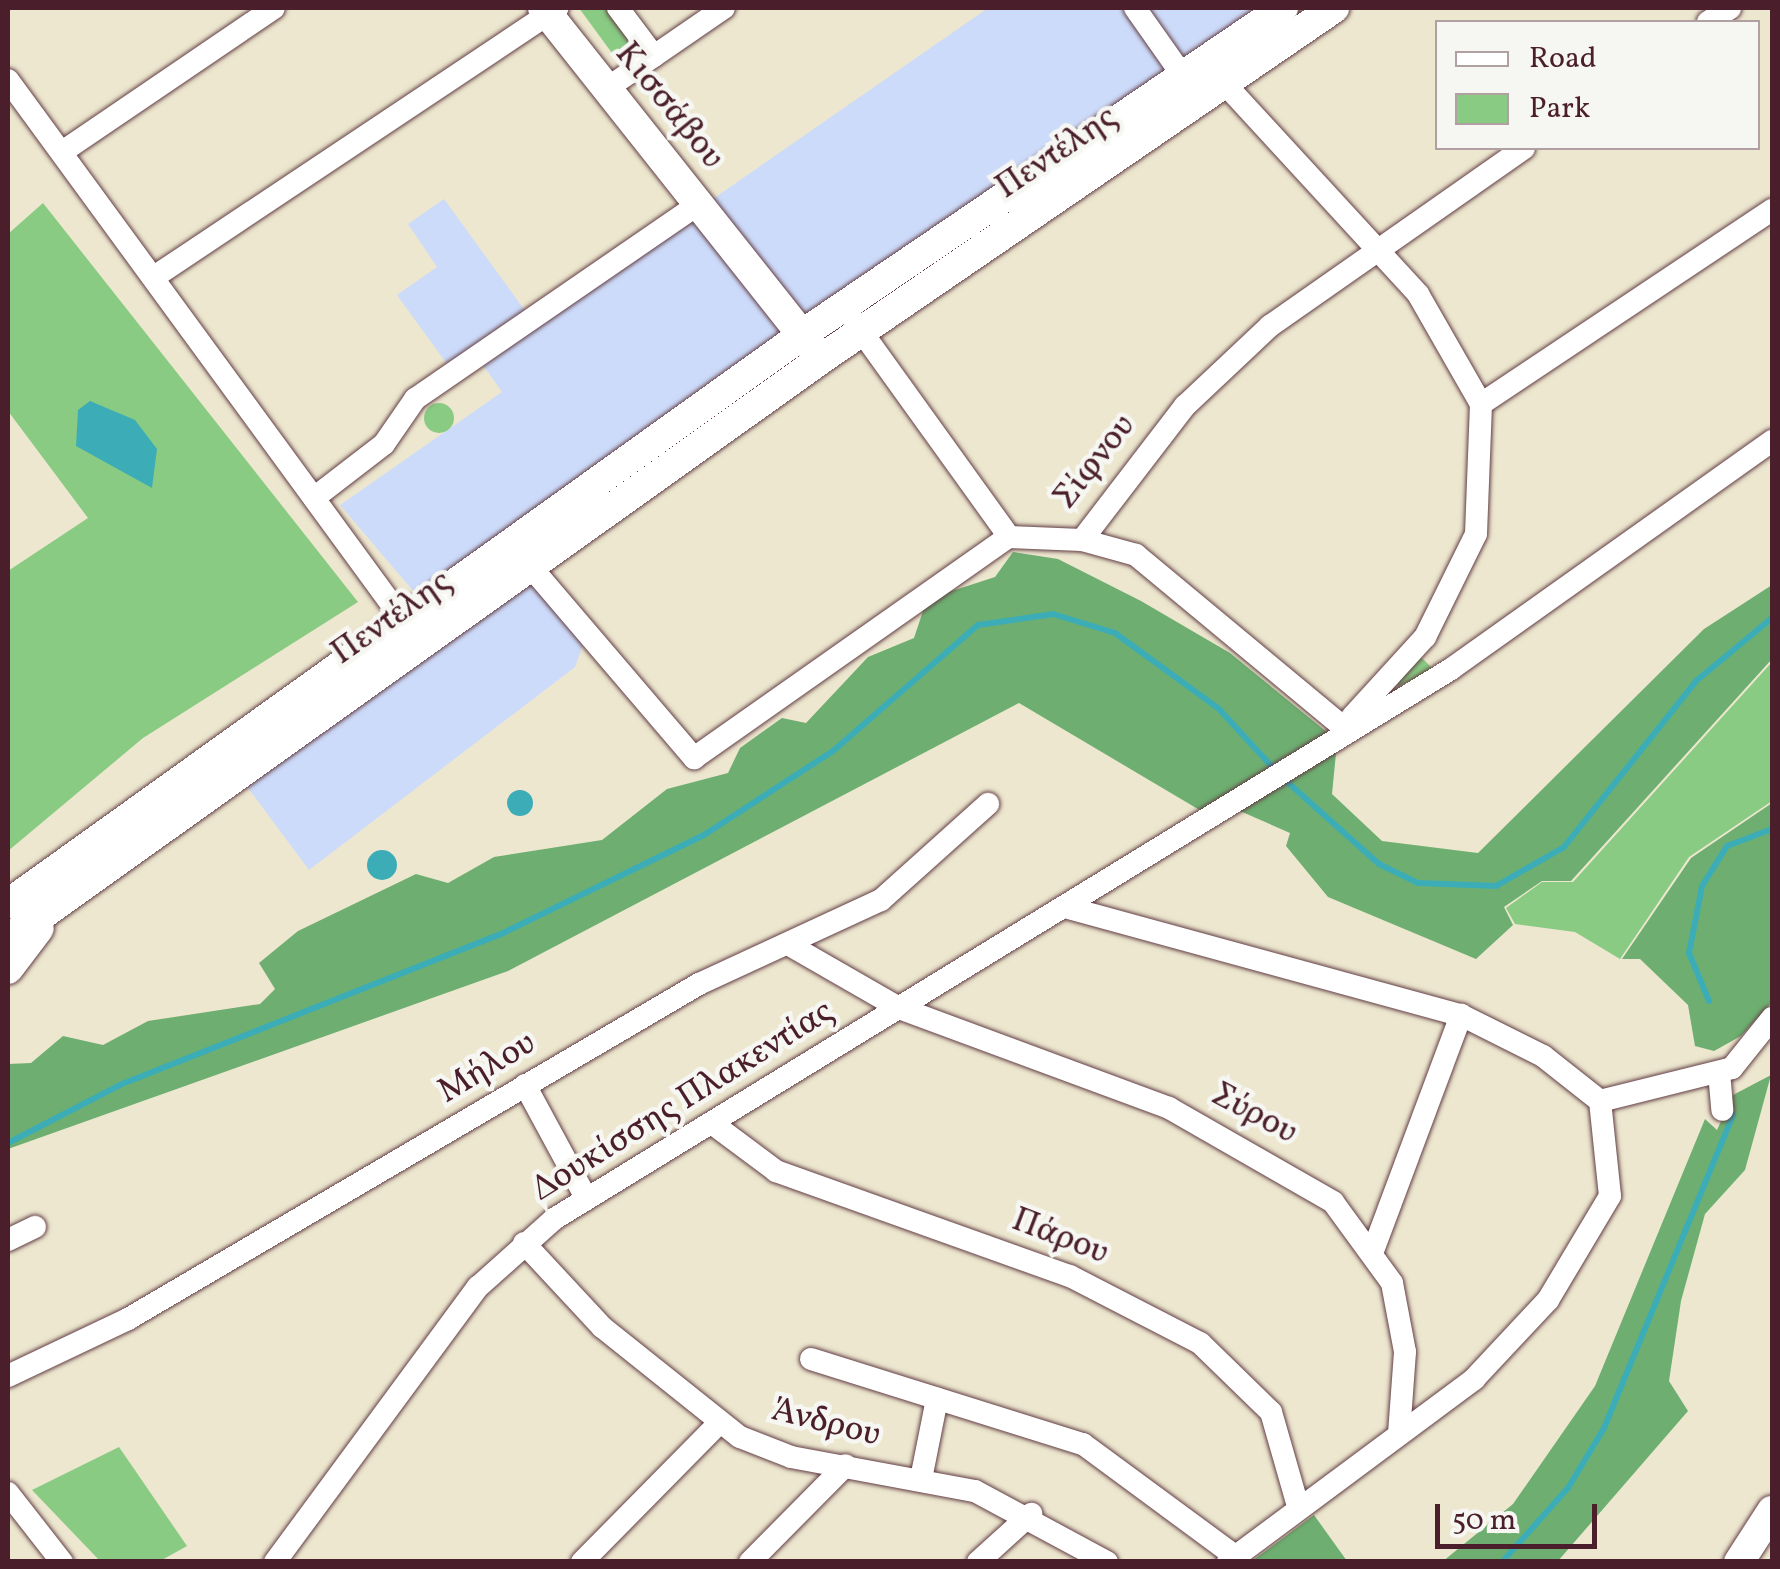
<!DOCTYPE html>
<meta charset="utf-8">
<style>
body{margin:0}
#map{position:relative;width:1780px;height:1569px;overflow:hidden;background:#ede7cf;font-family:Vollkorn,serif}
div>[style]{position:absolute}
.built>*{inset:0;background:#cddbfa}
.green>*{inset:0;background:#89cb83}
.round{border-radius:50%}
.forest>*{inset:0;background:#6eaf71}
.water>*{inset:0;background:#3cadb7}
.stream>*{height:6px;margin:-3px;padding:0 3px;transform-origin:3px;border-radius:3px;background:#3cadb7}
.roads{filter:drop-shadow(0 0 2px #623d44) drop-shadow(0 0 2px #623d44)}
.street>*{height:22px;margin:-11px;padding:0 11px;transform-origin:11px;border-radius:11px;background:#fff}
.secondary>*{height:30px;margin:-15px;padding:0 15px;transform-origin:15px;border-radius:15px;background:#fff}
span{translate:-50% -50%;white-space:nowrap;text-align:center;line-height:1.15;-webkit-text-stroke:9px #f6f6f2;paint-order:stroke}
.street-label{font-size:35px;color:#4a1f2b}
.frame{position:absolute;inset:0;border:10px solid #4a1f2b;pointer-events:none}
.legend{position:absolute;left:1435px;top:20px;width:325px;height:130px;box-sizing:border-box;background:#f6f6f2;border:2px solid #b1a0a2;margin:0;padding:12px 18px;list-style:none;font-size:30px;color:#4a1f2b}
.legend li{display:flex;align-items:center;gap:20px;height:50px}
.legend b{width:50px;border:2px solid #b1a0a2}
.scale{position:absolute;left:1435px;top:1504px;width:162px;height:45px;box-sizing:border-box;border:5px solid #4a1f2b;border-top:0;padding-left:12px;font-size:30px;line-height:35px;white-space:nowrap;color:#4a1f2b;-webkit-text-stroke:8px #f6f6f2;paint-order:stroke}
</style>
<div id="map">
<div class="built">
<i style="clip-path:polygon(988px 8px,1267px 8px,420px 599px,340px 505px,502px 392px,471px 348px,447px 364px,397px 295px,437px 267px,408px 224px,444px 199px,534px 323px)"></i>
<i style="clip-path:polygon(530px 574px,584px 642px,575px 667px,309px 870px,245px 784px)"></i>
</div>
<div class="green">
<i style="clip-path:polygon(579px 8px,608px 8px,640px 50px,620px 64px)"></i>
<i style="clip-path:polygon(43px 203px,358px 602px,143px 738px,8px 851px,8px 571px,88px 518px,8px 411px,8px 234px)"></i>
<i class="round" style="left:424px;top:403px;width:30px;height:30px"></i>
<i style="clip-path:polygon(1420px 656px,1433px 669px,1398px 687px,1398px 683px)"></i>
<i style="clip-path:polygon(1772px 662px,1772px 801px,1689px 857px,1620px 959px,1575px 932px,1515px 924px,1506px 908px,1542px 882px,1573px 882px)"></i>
<i style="clip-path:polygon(119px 1447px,187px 1546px,160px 1561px,100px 1561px,32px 1490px)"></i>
</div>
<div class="forest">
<i style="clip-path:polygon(1013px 552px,1058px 559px,1141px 601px,1230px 653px,1328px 733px,1208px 815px,1019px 703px,508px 971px,8px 1149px,8px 1064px,31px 1063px,63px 1036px,103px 1045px,148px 1021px,260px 1004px,275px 989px,259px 963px,298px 931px,416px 874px,448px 883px,494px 857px,602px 840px,667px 789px,728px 773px,740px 748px,782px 718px,806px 723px,868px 657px,914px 638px,927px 599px,995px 577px)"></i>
<i style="clip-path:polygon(1772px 585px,1772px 659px,1571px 881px,1542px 881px,1504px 907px,1513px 925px,1476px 959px,1328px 897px,1286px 846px,1290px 833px,1240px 811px,1337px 743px,1332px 794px,1382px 841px,1478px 853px,1704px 629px)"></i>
<i style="clip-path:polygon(1772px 803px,1772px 1002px,1741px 1036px,1714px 1051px,1695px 1046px,1688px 1005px,1640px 959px,1622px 959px,1691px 858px)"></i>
<i style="clip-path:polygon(1771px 1075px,1745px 1170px,1705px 1214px,1681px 1301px,1669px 1381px,1688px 1411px,1558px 1561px,1442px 1562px,1513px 1504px,1595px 1386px,1705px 1119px,1717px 1130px,1733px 1095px)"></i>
<i style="clip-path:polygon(1314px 1515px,1347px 1561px,1252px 1561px)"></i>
</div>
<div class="water">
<i style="clip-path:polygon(90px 401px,135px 420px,157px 449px,152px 488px,76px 446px,78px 410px)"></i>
<i class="round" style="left:507px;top:790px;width:26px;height:26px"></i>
<i class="round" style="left:367px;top:850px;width:30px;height:30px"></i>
</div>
<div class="stream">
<i style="left:1285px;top:780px;width:126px;rotate:41.8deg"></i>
<i style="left:1379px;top:864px;width:43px;rotate:26deg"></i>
<i style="left:1418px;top:883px;width:78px;rotate:2.2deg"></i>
<i style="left:1496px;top:886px;width:78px;rotate:-29.8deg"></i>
<i style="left:1564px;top:847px;width:212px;rotate:-51.5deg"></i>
<i style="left:1696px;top:681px;width:99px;rotate:-39.7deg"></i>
<i style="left:1709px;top:1001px;width:52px;rotate:-112.6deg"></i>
<i style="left:1689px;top:953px;width:68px;rotate:-79deg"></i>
<i style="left:1702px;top:886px;width:47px;rotate:-58deg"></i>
<i style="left:1727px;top:846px;width:48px;rotate:-20.7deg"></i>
<i style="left:8px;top:1143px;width:128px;rotate:-27.4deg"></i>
<i style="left:122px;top:1084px;width:405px;rotate:-21.6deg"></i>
<i style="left:499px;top:935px;width:228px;rotate:-26deg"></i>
<i style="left:704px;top:835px;width:154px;rotate:-33.1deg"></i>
<i style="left:833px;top:751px;width:192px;rotate:-41deg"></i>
<i style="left:978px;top:625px;width:76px;rotate:-8.3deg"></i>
<i style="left:1053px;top:614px;width:65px;rotate:17deg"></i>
<i style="left:1115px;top:633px;width:127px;rotate:36.1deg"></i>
<i style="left:1218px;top:708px;width:86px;rotate:47.4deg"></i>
<i style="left:1502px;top:1562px;width:99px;rotate:-48.3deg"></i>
<i style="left:1568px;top:1488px;width:70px;rotate:-59deg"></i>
<i style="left:1604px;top:1428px;width:339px;rotate:-67.6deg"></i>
</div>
<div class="roads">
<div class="street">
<i style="left:618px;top:8px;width:60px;rotate:53.1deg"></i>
<i style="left:1135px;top:8px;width:83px;rotate:54.8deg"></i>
<i style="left:1708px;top:22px;width:26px;rotate:-32deg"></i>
<i style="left:8px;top:80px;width:669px;rotate:53.82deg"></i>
<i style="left:1225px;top:84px;width:285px;rotate:47.4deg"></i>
<i style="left:1418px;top:294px;width:127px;rotate:60.2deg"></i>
<i style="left:1481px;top:404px;width:130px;rotate:92.2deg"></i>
<i style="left:1476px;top:534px;width:115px;rotate:116.3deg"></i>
<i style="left:1425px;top:637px;width:108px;rotate:132.4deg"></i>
<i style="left:606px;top:89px;width:143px;rotate:-34.5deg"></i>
<i style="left:62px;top:152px;width:256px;rotate:-34.2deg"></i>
<i style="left:154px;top:277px;width:485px;rotate:-33.7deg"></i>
<i style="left:854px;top:321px;width:266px;rotate:54.3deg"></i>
<i style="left:1481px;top:404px;width:350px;rotate:-33.7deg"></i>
<i style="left:314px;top:498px;width:88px;rotate:-37.6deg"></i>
<i style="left:384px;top:444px;width:55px;rotate:-55.4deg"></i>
<i style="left:415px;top:399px;width:346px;rotate:-34.5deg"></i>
<i style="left:1082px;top:540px;width:169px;rotate:-52.5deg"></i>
<i style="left:1185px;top:406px;width:117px;rotate:-43.3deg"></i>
<i style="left:1270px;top:326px;width:310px;rotate:-35deg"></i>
<i style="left:530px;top:566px;width:253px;rotate:49.5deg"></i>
<i style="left:694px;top:758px;width:385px;rotate:-35.1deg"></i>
<i style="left:1009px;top:537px;width:73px;rotate:2.4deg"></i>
<i style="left:1082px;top:540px;width:56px;rotate:15.5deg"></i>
<i style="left:1136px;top:555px;width:269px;rotate:39.7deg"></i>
<i style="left:1065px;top:907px;width:410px;rotate:15.3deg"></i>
<i style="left:1461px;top:1015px;width:92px;rotate:26.6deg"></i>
<i style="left:1543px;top:1056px;width:73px;rotate:38.3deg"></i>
<i style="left:793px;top:947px;width:122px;rotate:29.9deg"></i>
<i style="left:899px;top:1008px;width:288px;rotate:20.3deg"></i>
<i style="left:1169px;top:1108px;width:189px;rotate:29.8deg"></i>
<i style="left:1333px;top:1202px;width:100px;rotate:53.9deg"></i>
<i style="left:1392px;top:1283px;width:70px;rotate:79.3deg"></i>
<i style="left:1405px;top:1352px;width:82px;rotate:94.2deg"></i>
<i style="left:1719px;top:1072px;width:38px;rotate:85deg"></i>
<i style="left:525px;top:1085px;width:128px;rotate:61.6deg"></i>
<i style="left:1600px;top:1101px;width:136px;rotate:-14deg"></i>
<i style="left:1732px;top:1068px;width:64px;rotate:-51.3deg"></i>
<i style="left:713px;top:1124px;width:79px;rotate:36.7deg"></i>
<i style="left:776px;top:1171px;width:312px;rotate:19.7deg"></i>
<i style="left:1070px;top:1276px;width:146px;rotate:27.3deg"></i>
<i style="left:1200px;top:1343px;width:99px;rotate:44.2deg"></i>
<i style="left:1271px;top:1412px;width:98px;rotate:74deg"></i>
<i style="left:8px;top:1240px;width:30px;rotate:-26deg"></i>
<i style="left:524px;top:1243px;width:115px;rotate:47.1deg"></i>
<i style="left:602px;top:1327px;width:176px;rotate:38.6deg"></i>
<i style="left:740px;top:1437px;width:55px;rotate:21.4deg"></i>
<i style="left:791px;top:1457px;width:187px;rotate:10.5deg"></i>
<i style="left:975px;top:1491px;width:150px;rotate:28.3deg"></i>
<i style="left:1374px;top:1248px;width:249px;rotate:-69.5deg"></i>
<i style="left:811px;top:1359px;width:285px;rotate:17.4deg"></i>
<i style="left:1083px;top:1444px;width:189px;rotate:36.4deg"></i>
<i style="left:8px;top:1376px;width:133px;rotate:-25.4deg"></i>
<i style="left:128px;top:1319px;width:662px;rotate:-30.4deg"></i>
<i style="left:699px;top:984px;width:200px;rotate:-24.8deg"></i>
<i style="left:881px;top:900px;width:144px;rotate:-41.9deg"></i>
<i style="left:921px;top:1479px;width:82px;rotate:-78.7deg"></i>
<i style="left:8px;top:1493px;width:88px;rotate:52deg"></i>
<i style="left:275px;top:1562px;width:342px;rotate:-53.6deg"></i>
<i style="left:478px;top:1287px;width:102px;rotate:-41.8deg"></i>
<i style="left:554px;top:1219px;width:1052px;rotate:-31.51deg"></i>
<i style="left:1451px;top:669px;width:394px;rotate:-35.4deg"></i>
<i style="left:582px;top:1562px;width:194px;rotate:-45.4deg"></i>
<i style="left:750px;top:1562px;width:136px;rotate:-45.3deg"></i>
<i style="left:978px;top:1562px;width:72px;rotate:-42.2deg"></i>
<i style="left:1228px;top:1562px;width:307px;rotate:-36.6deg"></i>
<i style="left:1474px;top:1379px;width:108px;rotate:-46.9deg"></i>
<i style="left:1548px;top:1300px;width:121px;rotate:-59.2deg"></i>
<i style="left:1610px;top:1196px;width:96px;rotate:-96deg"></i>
</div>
<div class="secondary">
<i style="left:543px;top:8px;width:435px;rotate:51.6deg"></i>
<i style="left:8px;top:904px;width:998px;rotate:-35.62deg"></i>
<i style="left:819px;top:323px;width:561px;rotate:-34.17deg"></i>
<i style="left:8px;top:939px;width:999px;rotate:-35.5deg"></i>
<i style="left:821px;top:359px;width:622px;rotate:-34.38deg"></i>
<i style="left:8px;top:969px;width:51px;rotate:-52.9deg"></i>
<i style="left:1739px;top:1562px;width:61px;rotate:-57.1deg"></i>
</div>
</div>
<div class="street-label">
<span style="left:669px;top:106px;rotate:51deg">Κισσάβου</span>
<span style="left:1057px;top:153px;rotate:-34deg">Πεντέλης</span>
<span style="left:1095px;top:462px;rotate:-52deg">Σίφνου</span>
<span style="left:392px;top:618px;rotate:-35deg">Πεντέλης</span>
<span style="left:487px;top:1068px;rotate:-31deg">Μήλου</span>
<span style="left:683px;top:1101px;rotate:-32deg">Δουκίσσης Πλακεντίας</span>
<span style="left:1254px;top:1114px;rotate:28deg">Σύρου</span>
<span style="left:1060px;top:1237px;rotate:21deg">Πάρου</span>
<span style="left:826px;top:1423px;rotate:14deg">Άνδρου</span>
</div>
<div class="frame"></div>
<ul class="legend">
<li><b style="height:12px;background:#fff"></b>Road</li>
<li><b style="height:28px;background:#89cb83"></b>Park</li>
</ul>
<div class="scale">50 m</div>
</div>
